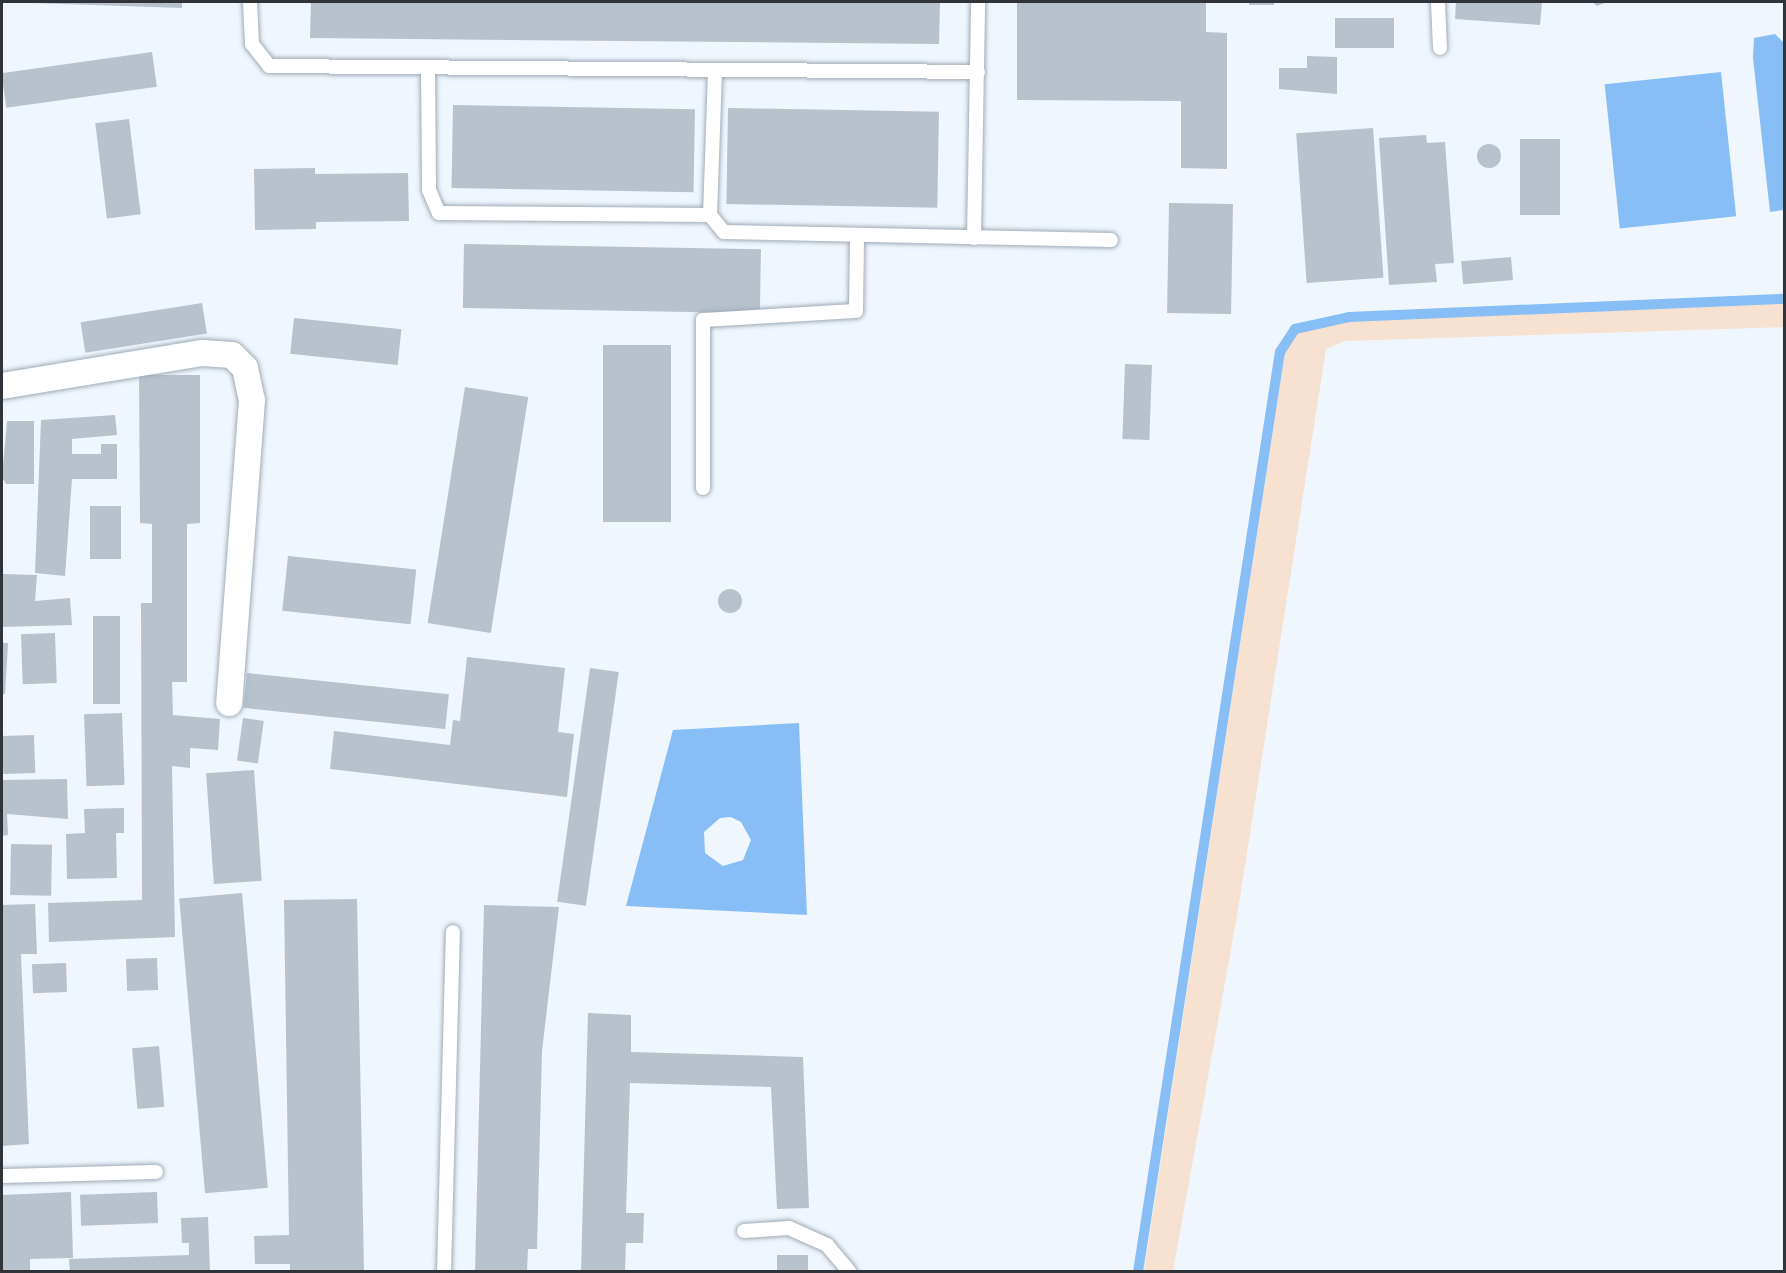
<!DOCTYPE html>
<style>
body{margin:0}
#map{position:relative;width:1786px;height:1273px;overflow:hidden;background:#eff6fd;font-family:Arial,sans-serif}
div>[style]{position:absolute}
.green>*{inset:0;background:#f7e1d0}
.water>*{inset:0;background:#87bef6;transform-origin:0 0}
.stream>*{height:10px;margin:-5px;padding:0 5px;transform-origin:5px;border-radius:5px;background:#87bef6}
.building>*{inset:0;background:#b7c2cd;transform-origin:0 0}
.round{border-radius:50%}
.roads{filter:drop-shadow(0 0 2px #a0abb6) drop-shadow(0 0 2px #a0abb6)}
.lane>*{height:14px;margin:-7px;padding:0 7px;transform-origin:7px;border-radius:7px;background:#fff}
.street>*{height:26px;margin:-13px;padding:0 13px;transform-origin:13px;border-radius:13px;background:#fff}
span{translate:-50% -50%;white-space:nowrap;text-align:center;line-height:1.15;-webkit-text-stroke:5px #eff6fd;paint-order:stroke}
.frame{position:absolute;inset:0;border:3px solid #303439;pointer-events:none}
</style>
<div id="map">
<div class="green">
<i style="clip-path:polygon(1784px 302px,1784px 327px,1344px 341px,1326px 349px,1238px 910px,1173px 1271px,1144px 1271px,1285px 352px,1296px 332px,1348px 321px)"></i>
</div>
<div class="water">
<i style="clip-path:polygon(1775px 34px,1784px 43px,1784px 210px,1770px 212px,1753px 58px,1754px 38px)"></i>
<i style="left:1721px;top:72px;width:145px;height:117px;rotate:84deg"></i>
<i style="clip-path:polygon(evenodd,799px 723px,807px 915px,626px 906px,673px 730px,799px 723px,731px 817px,741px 822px,751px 840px,743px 860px,723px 866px,705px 853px,704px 832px,720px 818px,731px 817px)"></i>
</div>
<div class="stream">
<i style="left:1138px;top:1272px;width:931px;rotate:-81.23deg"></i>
<i style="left:1280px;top:352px;width:27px;rotate:-57deg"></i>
<i style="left:1295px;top:329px;width:55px;rotate:-12.5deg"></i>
<i style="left:1349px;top:317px;width:435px;rotate:-2.4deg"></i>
</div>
<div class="building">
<i style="clip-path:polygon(2px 2px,182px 2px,182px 8px)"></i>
<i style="clip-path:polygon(311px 2px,940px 2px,939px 44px,310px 38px)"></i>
<i style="clip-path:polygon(1017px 2px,1206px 3px,1206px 32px,1227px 33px,1227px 169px,1181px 168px,1181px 101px,1017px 100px)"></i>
<i style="left:1249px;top:2px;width:25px;height:3px"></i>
<i style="clip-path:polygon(1456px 2px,1542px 2px,1540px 25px,1455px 19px)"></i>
<i style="clip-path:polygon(1592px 2px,1607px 2px,1597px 6px)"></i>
<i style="left:1335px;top:18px;width:59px;height:30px"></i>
<i style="left:152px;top:52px;width:35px;height:152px;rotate:82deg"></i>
<i style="clip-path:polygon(1307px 56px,1337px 57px,1337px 94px,1279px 89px,1279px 68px,1307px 68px)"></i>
<i style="left:453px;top:105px;width:242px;height:83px;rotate:1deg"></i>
<i style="left:728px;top:108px;width:211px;height:96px;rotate:1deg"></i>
<i style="left:129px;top:119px;width:96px;height:34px;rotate:83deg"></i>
<i style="left:1373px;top:128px;width:150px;height:77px;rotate:86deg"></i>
<i style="clip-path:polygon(1426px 135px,1427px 143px,1445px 142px,1454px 263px,1435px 264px,1437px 282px,1389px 285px,1379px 138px)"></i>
<i style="left:1520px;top:139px;width:40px;height:76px"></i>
<i class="round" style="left:1477px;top:144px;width:24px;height:24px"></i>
<i style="clip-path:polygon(315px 168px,315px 174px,408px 173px,409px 221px,316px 222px,316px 229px,255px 230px,254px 169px)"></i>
<i style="left:1169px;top:203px;width:64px;height:110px;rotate:1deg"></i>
<i style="left:464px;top:244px;width:297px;height:64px;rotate:1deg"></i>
<i style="left:1511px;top:257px;width:23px;height:50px;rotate:85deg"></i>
<i style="left:202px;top:303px;width:31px;height:123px;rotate:81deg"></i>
<i style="left:294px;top:318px;width:108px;height:36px;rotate:6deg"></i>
<i style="left:603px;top:345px;width:68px;height:177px"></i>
<i style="left:1125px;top:364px;width:27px;height:75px;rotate:2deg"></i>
<i style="clip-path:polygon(139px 375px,200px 375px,200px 523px,187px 524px,187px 682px,172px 682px,173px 715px,220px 719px,218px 750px,190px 748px,190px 768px,172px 766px,175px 937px,49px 942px,48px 903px,142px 900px,141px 603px,152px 603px,152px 524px,140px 523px)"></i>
<i style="left:465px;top:387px;width:64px;height:239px;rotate:9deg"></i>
<i style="clip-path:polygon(115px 415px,117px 435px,72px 439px,72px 454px,101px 454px,101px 444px,117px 444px,117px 479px,72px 479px,65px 576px,35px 573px,41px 420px)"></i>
<i style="clip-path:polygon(7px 421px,34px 421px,34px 484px,6px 484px,2px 477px)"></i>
<i style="left:90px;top:506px;width:31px;height:53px"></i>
<i style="left:288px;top:556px;width:129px;height:55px;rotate:6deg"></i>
<i style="clip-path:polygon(2px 574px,37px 575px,35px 601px,70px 598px,72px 625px,2px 627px)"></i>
<i class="round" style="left:718px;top:589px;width:24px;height:24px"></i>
<i style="left:93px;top:616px;width:27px;height:88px"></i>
<i style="left:55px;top:633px;width:50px;height:34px;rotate:88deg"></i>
<i style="clip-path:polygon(2px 643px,8px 643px,5px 694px,2px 694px)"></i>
<i style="clip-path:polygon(467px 657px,565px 668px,558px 732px,574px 734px,567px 797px,330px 769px,334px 731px,450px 745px,453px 720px,460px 721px)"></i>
<i style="left:590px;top:668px;width:29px;height:236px;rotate:8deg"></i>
<i style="left:247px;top:673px;width:203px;height:35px;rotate:6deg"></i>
<i style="left:122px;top:713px;width:72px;height:38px;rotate:88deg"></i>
<i style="left:243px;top:718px;width:21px;height:43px;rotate:8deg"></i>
<i style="left:34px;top:735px;width:38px;height:32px;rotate:88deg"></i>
<i style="left:254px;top:770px;width:111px;height:48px;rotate:86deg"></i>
<i style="clip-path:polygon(67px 779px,68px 819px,7px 814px,8px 835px,2px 836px,2px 780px)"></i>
<i style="clip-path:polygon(124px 808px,124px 833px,116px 833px,117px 878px,67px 879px,66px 834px,85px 833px,84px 809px)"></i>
<i style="left:11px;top:844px;width:41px;height:51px;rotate:1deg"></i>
<i style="left:242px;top:893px;width:296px;height:63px;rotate:85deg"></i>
<i style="clip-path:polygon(357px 899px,364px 1272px,290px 1272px,290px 1264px,255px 1264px,254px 1236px,289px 1235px,284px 900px)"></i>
<i style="clip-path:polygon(35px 904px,37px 954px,21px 954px,29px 1144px,2px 1146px,2px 905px)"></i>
<i style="clip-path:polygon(484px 905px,559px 907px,542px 1051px,537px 1249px,528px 1249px,527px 1272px,475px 1272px)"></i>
<i style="left:157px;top:958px;width:32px;height:31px;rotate:88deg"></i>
<i style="left:66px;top:963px;width:29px;height:34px;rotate:88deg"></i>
<i style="clip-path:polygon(588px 1013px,631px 1015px,631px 1052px,803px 1057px,809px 1208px,777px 1209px,771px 1087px,630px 1083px,626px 1213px,644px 1213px,643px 1243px,626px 1243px,625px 1272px,581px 1272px)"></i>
<i style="left:159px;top:1046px;width:61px;height:27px;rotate:85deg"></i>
<i style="clip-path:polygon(71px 1192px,73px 1258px,30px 1259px,30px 1272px,2px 1272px,2px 1195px)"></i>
<i style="left:157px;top:1192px;width:31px;height:77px;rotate:88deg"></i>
<i style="clip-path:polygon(208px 1217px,210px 1272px,70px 1272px,69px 1259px,189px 1255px,189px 1243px,182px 1243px,181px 1218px)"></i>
<i style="left:808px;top:1255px;width:17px;height:31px;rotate:90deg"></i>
</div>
<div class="roads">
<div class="lane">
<i style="left:250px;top:2px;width:42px;rotate:87.3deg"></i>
<i style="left:252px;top:44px;width:28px;rotate:52deg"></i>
<i style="left:269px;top:66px;width:709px;rotate:0.48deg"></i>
<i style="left:1438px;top:2px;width:46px;rotate:87.5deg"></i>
<i style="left:428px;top:67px;width:123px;rotate:89.5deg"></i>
<i style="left:429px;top:190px;width:25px;rotate:67deg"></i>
<i style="left:439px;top:213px;width:271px;rotate:0.4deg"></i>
<i style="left:710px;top:215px;width:22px;rotate:51deg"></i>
<i style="left:724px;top:232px;width:387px;rotate:1.2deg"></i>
<i style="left:710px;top:215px;width:145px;rotate:-88deg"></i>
<i style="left:974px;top:238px;width:236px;rotate:-89deg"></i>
<i style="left:703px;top:488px;width:168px;rotate:-90deg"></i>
<i style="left:703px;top:320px;width:153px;rotate:-3.4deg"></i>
<i style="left:856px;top:311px;width:76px;rotate:-89.2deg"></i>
<i style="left:2px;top:1176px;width:154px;rotate:-1.5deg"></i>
<i style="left:744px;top:1231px;width:45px;rotate:-3.8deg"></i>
<i style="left:789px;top:1228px;width:42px;rotate:24.1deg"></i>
<i style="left:827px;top:1245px;width:35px;rotate:50deg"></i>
<i style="left:444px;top:1272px;width:340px;rotate:-88.5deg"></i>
</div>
<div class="street">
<i style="left:2px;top:386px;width:203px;rotate:-9.4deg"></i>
<i style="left:202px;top:353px;width:30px;rotate:4deg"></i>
<i style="left:232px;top:355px;width:18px;rotate:45deg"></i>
<i style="left:245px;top:368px;width:33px;rotate:78deg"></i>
<i style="left:252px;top:400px;width:304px;rotate:94.3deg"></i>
</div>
</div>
<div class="frame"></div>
</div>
